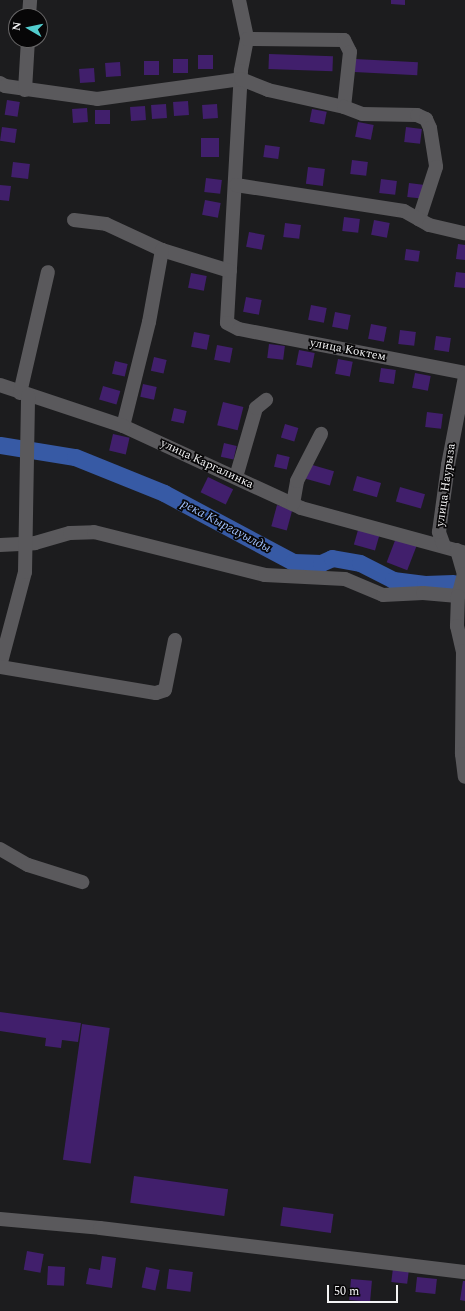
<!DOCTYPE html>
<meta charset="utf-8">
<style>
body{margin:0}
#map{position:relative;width:465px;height:1311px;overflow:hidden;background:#1c1c1e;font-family:Spectral,serif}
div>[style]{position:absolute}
.river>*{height:17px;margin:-8.5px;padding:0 8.5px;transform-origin:8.5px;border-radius:8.5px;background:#375aa5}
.building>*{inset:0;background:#411f6c;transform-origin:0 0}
.minor>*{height:14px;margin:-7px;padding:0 7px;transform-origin:7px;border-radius:7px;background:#5a595c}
span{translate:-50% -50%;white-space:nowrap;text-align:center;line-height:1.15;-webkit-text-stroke:3.5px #070607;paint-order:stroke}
.street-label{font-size:12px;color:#f4f4f5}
.water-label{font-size:13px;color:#9ebefb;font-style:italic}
.north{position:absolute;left:8px;top:8px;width:40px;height:40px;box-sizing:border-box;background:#070607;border:1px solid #666566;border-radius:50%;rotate:279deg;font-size:11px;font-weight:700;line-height:16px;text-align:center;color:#f4f4f5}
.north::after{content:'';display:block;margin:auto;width:14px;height:18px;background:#52cdce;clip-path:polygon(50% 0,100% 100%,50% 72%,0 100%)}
.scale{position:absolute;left:327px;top:1285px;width:71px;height:18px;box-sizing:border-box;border:2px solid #f4f4f5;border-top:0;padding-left:5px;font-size:12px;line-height:14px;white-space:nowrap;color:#f4f4f5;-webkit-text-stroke:3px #070607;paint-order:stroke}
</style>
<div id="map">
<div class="river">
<i style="left:0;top:445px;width:76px;rotate:9.1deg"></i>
<i style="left:75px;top:457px;width:96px;rotate:22deg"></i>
<i style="left:164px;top:493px;width:146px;rotate:28.1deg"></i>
<i style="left:293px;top:562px;width:28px;rotate:2deg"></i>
<i style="left:321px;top:563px;width:12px;rotate:-24deg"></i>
<i style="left:332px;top:558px;width:28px;rotate:10deg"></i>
<i style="left:360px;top:563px;width:37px;rotate:27deg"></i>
<i style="left:393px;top:580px;width:32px;rotate:7deg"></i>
<i style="left:425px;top:584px;width:28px;rotate:-2deg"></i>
</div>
<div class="building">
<i style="clip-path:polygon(391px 0,405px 0,405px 5px,391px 4px)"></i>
<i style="left:269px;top:54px;width:64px;height:15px;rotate:2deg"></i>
<i style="left:198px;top:55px;width:15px;height:14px"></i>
<i style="left:173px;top:59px;width:15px;height:14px"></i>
<i style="left:355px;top:59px;width:63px;height:13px;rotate:3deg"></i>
<i style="left:159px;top:61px;width:14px;height:15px;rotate:90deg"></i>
<i style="left:120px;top:62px;width:14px;height:15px;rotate:86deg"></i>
<i style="left:94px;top:68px;width:14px;height:15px;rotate:86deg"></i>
<i style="left:7px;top:100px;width:13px;height:15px;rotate:9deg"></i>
<i style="left:188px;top:101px;width:14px;height:15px;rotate:86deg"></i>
<i style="left:166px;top:104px;width:14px;height:15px;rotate:86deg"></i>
<i style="left:217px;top:104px;width:14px;height:15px;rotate:86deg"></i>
<i style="left:145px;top:106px;width:14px;height:15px;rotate:86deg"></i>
<i style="left:87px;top:108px;width:14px;height:15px;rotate:86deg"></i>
<i style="left:312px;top:109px;width:15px;height:13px;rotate:11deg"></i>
<i style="left:110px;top:110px;width:14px;height:15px;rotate:90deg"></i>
<i style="left:358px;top:122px;width:16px;height:15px;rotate:11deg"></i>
<i style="left:2px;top:127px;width:15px;height:14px;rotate:8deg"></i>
<i style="left:406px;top:127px;width:16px;height:15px;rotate:7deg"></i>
<i style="left:201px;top:138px;width:18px;height:19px"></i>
<i style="left:265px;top:145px;width:15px;height:12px;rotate:8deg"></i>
<i style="left:352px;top:160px;width:16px;height:14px;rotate:7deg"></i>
<i style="left:13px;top:162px;width:17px;height:15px;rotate:7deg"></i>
<i style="left:308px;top:167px;width:17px;height:17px;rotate:7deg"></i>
<i style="left:206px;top:178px;width:16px;height:14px;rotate:7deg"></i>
<i style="left:381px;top:179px;width:16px;height:14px;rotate:7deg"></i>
<i style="left:409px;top:183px;width:16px;height:14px;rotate:7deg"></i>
<i style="clip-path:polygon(0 185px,11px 186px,9px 201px,0 200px)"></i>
<i style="left:205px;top:200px;width:16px;height:15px;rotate:11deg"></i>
<i style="left:344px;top:217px;width:16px;height:14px;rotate:7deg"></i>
<i style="left:374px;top:220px;width:16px;height:15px;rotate:11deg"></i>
<i style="left:285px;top:223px;width:16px;height:14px;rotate:7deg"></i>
<i style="left:249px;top:232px;width:16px;height:15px;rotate:11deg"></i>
<i style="clip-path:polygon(458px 244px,465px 245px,465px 260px,456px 259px)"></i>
<i style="left:406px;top:249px;width:14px;height:11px;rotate:8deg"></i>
<i style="clip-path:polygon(456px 272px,465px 273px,465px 288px,454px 287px)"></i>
<i style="left:191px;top:273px;width:16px;height:15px;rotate:11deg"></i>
<i style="left:246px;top:297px;width:16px;height:15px;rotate:11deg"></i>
<i style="left:311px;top:305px;width:16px;height:15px;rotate:11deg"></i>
<i style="left:335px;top:312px;width:16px;height:15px;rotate:11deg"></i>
<i style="left:371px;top:324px;width:16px;height:15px;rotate:11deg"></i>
<i style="left:400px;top:330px;width:16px;height:14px;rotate:7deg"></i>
<i style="left:194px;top:332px;width:16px;height:15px;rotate:11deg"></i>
<i style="left:436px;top:336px;width:15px;height:14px;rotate:8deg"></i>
<i style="left:269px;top:344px;width:16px;height:14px;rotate:7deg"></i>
<i style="left:217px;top:345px;width:16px;height:15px;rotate:11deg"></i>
<i style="left:299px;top:350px;width:16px;height:15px;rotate:11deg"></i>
<i style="left:154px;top:357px;width:13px;height:14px;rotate:13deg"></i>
<i style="left:338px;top:359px;width:15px;height:15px;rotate:11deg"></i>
<i style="left:115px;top:361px;width:13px;height:13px;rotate:13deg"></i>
<i style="left:381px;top:368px;width:15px;height:14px;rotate:8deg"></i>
<i style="left:415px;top:373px;width:16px;height:15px;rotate:11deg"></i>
<i style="left:143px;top:384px;width:14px;height:13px;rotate:12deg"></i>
<i style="left:103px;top:386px;width:18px;height:14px;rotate:16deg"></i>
<i style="left:223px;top:402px;width:21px;height:24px;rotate:14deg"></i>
<i style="left:174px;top:408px;width:13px;height:13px;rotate:13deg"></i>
<i style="left:427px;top:412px;width:16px;height:15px;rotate:7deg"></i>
<i style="left:285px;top:424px;width:14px;height:14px;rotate:17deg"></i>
<i style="left:113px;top:434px;width:17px;height:17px;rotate:13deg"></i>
<i style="left:224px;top:443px;width:13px;height:14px;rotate:13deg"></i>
<i style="left:277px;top:454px;width:13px;height:13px;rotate:13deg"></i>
<i style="left:309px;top:464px;width:26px;height:15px;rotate:16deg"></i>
<i style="left:357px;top:476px;width:25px;height:15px;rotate:16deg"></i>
<i style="left:208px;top:477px;width:28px;height:17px;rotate:26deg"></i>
<i style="left:400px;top:487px;width:26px;height:15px;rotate:16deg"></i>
<i style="left:277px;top:505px;width:16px;height:22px;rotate:15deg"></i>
<i style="left:358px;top:530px;width:22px;height:15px;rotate:16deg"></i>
<i style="left:396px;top:538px;width:22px;height:26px;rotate:21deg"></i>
<i style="clip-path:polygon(0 1012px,81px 1023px,78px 1042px,62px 1040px,61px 1048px,45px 1046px,46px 1038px,0 1031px)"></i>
<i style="left:82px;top:1024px;width:28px;height:137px;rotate:8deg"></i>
<i style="left:134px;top:1176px;width:95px;height:27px;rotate:8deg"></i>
<i style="left:283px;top:1207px;width:51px;height:19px;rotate:8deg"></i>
<i style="left:27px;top:1251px;width:17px;height:19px;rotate:10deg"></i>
<i style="clip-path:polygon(102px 1256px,116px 1258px,112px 1288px,86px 1284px,89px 1268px,100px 1270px)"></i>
<i style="left:48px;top:1266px;width:17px;height:19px;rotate:3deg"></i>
<i style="left:146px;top:1267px;width:14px;height:21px;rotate:12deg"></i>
<i style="left:393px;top:1268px;width:16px;height:14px;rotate:7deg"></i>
<i style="left:169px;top:1269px;width:24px;height:20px;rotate:7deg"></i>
<i style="left:417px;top:1277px;width:20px;height:15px;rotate:6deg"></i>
<i style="left:351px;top:1279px;width:21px;height:21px;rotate:5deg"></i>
<i style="clip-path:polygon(463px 1281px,465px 1281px,465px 1301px,460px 1300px)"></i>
</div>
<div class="minor">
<i style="left:239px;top:0;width:40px;rotate:78deg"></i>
<i style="left:247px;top:39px;width:33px;rotate:101deg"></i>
<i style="left:241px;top:71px;width:252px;rotate:93.2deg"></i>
<i style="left:227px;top:323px;width:13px;rotate:27deg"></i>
<i style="left:239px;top:329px;width:230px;rotate:11deg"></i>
<i style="left:29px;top:16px;width:16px;rotate:-86deg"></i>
<i style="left:247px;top:39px;width:97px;rotate:0.6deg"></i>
<i style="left:344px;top:40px;width:13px;rotate:63deg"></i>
<i style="left:350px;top:52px;width:55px;rotate:96.2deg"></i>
<i style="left:0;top:83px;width:6px;rotate:31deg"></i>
<i style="left:5px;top:86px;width:93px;rotate:8deg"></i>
<i style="left:97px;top:99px;width:145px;rotate:-7.9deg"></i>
<i style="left:241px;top:79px;width:29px;rotate:22deg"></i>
<i style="left:268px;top:90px;width:78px;rotate:12.6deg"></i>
<i style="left:344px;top:107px;width:19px;rotate:21deg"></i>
<i style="left:362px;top:114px;width:55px;rotate:1deg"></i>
<i style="left:417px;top:115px;width:10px;rotate:24deg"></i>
<i style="left:426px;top:119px;width:10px;rotate:66deg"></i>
<i style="left:430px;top:128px;width:39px;rotate:81deg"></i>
<i style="left:436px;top:167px;width:55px;rotate:108.1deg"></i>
<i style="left:25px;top:90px;width:50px;rotate:-86.6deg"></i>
<i style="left:236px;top:185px;width:170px;rotate:8.8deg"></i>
<i style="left:404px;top:211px;width:29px;rotate:29deg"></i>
<i style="left:429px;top:225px;width:37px;rotate:13deg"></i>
<i style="left:74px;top:220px;width:32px;rotate:7deg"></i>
<i style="left:106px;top:224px;width:62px;rotate:24.9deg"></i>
<i style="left:162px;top:250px;width:71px;rotate:17.2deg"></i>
<i style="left:162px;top:250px;width:73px;rotate:100.2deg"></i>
<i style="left:149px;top:322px;width:107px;rotate:104deg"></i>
<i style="left:123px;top:426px;width:196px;rotate:24.7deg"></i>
<i style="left:301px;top:508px;width:170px;rotate:15.3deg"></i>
<i style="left:0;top:385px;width:130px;rotate:18.4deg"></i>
<i style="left:20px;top:393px;width:124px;rotate:-77deg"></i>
<i style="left:236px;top:477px;width:72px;rotate:-73.8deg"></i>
<i style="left:256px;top:408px;width:13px;rotate:-39deg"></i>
<i style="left:293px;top:504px;width:23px;rotate:-80deg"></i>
<i style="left:297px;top:481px;width:53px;rotate:-62.9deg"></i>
<i style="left:0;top:545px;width:35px;rotate:-3deg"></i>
<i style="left:35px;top:543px;width:36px;rotate:-16deg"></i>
<i style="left:70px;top:533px;width:24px;rotate:-2deg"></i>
<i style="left:94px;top:532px;width:176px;rotate:14.1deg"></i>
<i style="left:265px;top:575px;width:80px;rotate:2.9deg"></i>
<i style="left:345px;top:579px;width:41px;rotate:22.8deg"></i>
<i style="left:383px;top:595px;width:40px;rotate:-2.9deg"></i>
<i style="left:423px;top:593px;width:35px;rotate:5deg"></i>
<i style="left:444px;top:546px;width:15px;rotate:-110deg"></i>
<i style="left:439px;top:532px;width:68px;rotate:-82.3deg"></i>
<i style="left:448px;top:465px;width:90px;rotate:-79.1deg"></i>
<i style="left:457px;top:550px;width:25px;rotate:74deg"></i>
<i style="left:464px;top:574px;width:23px;rotate:105deg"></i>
<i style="left:458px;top:596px;width:30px;rotate:92deg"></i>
<i style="left:457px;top:626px;width:26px;rotate:77deg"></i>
<i style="left:463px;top:651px;width:103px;rotate:90.6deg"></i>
<i style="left:462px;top:754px;width:23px;rotate:83deg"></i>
<i style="left:0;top:666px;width:97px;rotate:-75.1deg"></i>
<i style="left:25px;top:572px;width:176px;rotate:-89deg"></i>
<i style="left:0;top:667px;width:158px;rotate:9.5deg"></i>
<i style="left:156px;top:693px;width:9px;rotate:-18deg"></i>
<i style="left:165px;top:690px;width:51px;rotate:-78.7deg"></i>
<i style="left:0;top:849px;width:32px;rotate:30deg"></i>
<i style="left:28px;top:865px;width:57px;rotate:17.5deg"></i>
<i style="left:0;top:1219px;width:100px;rotate:5.1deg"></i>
<i style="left:100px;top:1228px;width:368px;rotate:6.9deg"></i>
</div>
<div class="street-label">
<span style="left:348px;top:350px;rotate:11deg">улица Коктем</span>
<span style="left:207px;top:464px;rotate:25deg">улица Каргалинка</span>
<span style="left:446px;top:485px;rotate:-82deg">улица Наурыза</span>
</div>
<div class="water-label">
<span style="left:226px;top:526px;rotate:28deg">река Кыргауылды</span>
</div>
<div class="north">N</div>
<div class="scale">50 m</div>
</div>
